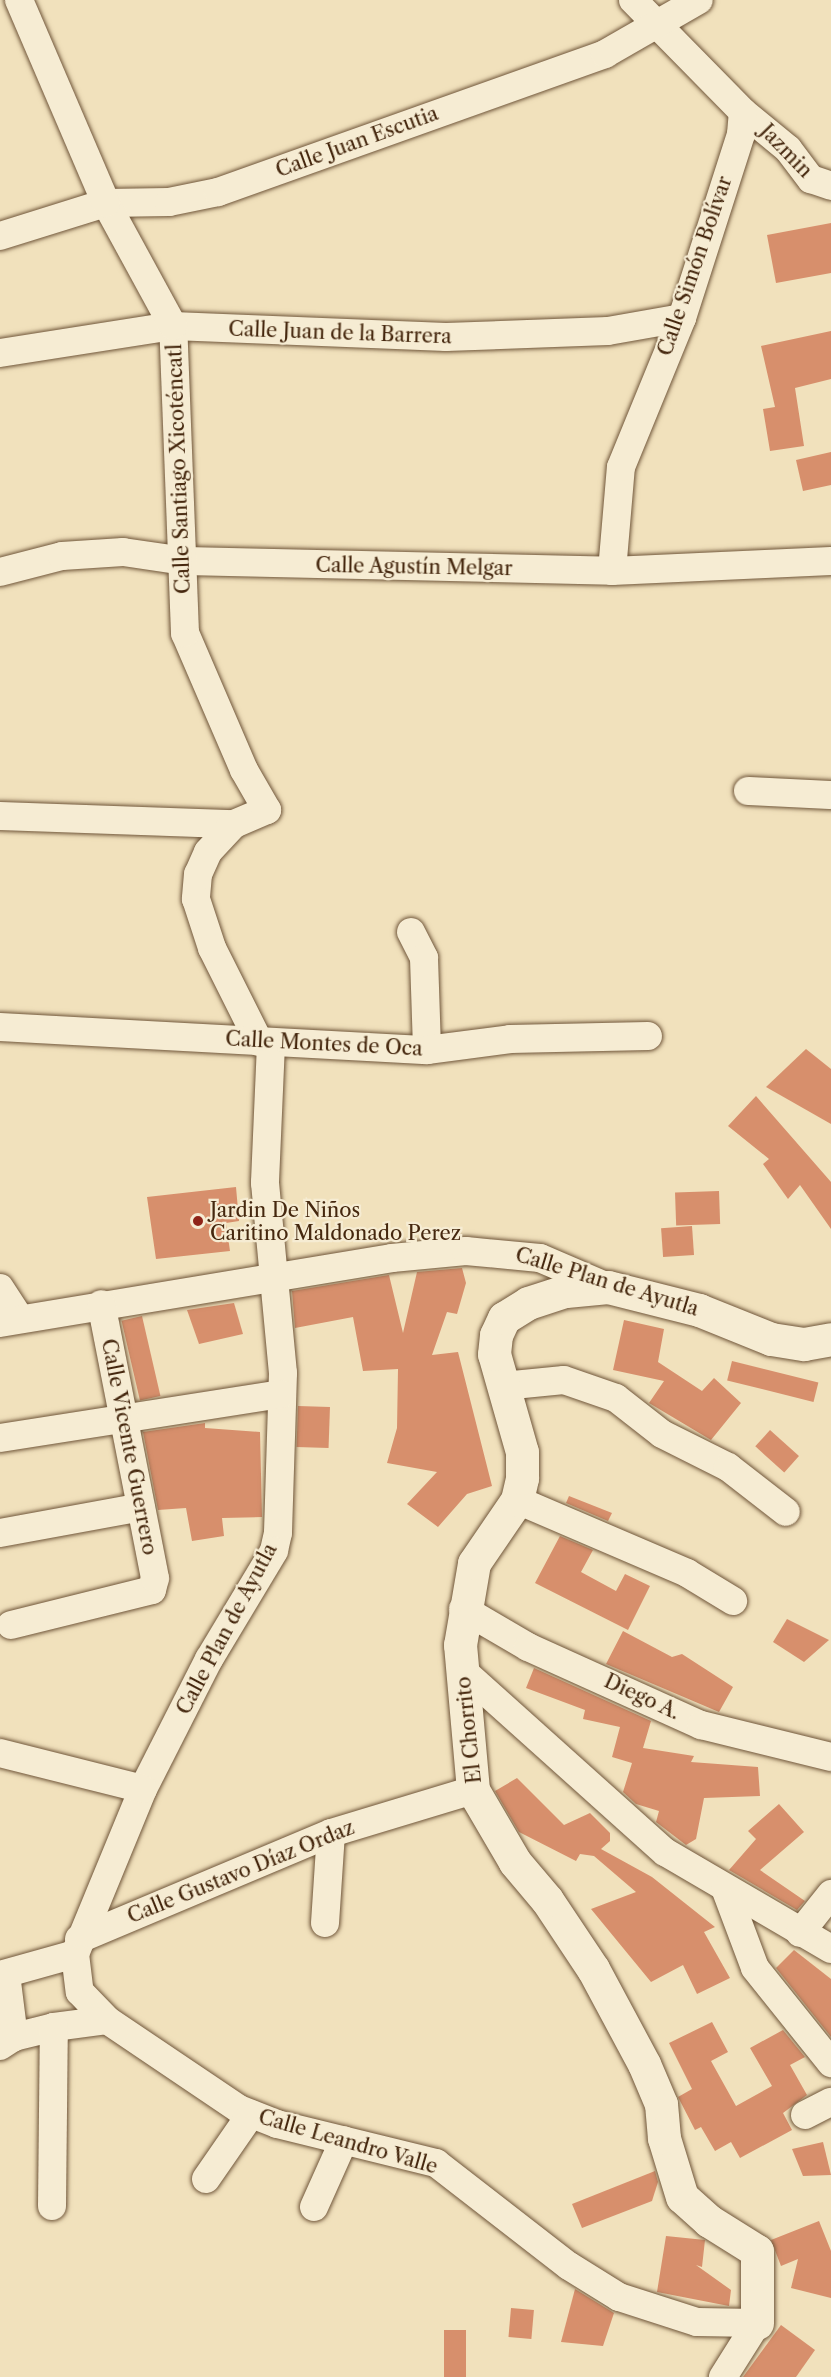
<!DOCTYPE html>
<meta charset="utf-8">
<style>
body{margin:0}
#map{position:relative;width:831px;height:2377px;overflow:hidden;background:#f1e1bc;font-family:"Libre Caslon Text",serif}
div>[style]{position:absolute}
.building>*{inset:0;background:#d78f6c;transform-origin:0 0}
.roads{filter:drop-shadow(0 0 2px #70563a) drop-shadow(0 0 2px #70563a)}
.minor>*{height:28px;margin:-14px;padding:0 14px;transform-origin:14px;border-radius:14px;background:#f6ecd3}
.tertiary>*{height:33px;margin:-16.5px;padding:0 16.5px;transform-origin:16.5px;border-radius:16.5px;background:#f6ecd3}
.dots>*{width:16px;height:16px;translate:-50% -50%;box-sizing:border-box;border:3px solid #f6ecd3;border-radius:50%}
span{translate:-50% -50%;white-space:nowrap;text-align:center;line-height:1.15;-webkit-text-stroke:4.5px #f6ecd3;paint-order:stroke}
.street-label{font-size:20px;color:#45270e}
.poi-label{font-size:20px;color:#45270e}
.left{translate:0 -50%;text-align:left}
</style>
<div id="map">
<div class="building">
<i style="clip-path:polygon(831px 223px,831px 273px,776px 283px,767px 235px)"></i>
<i style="clip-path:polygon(831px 331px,831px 379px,795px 388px,804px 446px,770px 451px,763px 409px,775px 407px,761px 346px)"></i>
<i style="clip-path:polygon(831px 452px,831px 485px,803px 491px,796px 460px)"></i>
<i style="clip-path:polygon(806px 1049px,831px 1069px,831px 1124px,766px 1087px)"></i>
<i style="clip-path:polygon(756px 1096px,831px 1182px,831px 1229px,800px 1185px,788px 1199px,763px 1164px,769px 1159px,728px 1126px)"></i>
<i style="clip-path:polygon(236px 1187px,239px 1221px,226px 1223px,230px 1251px,156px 1259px,147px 1197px)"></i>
<i style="left:719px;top:1191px;width:33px;height:44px;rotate:88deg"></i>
<i style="left:692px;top:1226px;width:29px;height:31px;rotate:86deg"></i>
<i style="clip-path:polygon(462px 1268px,466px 1283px,457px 1314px,447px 1312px,432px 1355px,458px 1352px,492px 1486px,467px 1494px,438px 1527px,407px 1504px,437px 1472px,387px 1463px,397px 1428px,398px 1369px,363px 1371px,353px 1317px,295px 1328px,292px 1291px,389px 1275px,403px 1333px,417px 1272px)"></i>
<i style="clip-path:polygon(234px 1303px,243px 1334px,199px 1344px,187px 1310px)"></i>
<i style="left:142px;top:1316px;width:82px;height:21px;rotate:77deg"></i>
<i style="clip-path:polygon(624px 1320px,664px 1329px,658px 1362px,702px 1391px,714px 1378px,741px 1403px,711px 1440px,649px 1403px,664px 1381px,613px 1370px)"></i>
<i style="left:732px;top:1361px;width:89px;height:20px;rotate:14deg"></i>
<i style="left:298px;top:1406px;width:32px;height:41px;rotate:2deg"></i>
<i style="clip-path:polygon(205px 1423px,205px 1428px,260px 1432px,262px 1517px,222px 1518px,224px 1536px,192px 1541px,186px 1508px,158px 1510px,143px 1432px)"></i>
<i style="left:770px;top:1430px;width:39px;height:22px;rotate:42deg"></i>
<i style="clip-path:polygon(569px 1496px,612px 1513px,608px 1521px,566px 1503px)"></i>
<i style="clip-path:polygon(560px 1536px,593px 1550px,581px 1572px,616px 1591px,625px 1574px,650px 1586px,628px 1630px,535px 1583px)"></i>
<i style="clip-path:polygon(787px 1619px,829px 1640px,804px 1662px,773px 1642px)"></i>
<i style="clip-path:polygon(623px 1631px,672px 1657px,682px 1654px,733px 1687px,719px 1712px,606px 1664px)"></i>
<i style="clip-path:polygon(534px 1668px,651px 1721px,643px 1748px,694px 1756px,691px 1762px,758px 1767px,760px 1796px,704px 1798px,696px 1839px,686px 1845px,656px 1822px,659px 1811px,636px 1804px,623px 1792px,632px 1763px,612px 1757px,620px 1727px,583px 1719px,585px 1710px,526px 1688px)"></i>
<i style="clip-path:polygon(517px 1778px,564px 1825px,590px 1813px,610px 1833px,610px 1841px,601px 1849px,652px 1877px,715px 1927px,704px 1932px,730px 1978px,697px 1994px,683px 1965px,651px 1982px,591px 1909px,636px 1892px,594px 1856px,580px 1854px,576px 1861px,519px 1832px,495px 1791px)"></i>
<i style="clip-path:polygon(779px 1804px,804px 1832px,760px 1870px,805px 1901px,797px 1910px,729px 1870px,756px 1839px,748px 1831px)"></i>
<i style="clip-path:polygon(794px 1950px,831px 1979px,831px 2037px,776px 1968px)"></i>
<i style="clip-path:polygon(712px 2022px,728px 2052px,711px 2061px,736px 2106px,772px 2086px,750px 2048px,783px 2030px,805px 2057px,790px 2065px,807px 2095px,783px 2113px,792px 2130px,740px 2158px,731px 2142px,715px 2151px,701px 2127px,695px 2130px,678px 2097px,692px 2089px,669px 2043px)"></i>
<i style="clip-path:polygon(823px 2142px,831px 2175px,803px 2176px,792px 2149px)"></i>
<i style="clip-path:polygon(655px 2171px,658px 2182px,652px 2201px,582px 2228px,572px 2204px)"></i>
<i style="clip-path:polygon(819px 2221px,831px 2251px,831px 2298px,791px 2288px,798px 2259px,781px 2266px,771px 2240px)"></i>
<i style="clip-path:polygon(666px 2236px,705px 2240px,702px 2267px,696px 2265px,731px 2290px,729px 2306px,657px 2292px)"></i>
<i style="clip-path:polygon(575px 2289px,614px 2313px,603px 2346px,561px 2342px)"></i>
<i style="left:511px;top:2308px;width:23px;height:29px;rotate:5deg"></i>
<i style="clip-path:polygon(781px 2325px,815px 2350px,796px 2377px,743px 2377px)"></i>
<i style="left:444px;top:2330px;width:22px;height:47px"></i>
</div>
<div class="roads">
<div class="minor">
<i style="left:633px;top:0;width:157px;rotate:45.5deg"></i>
<i style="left:743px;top:112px;width:58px;rotate:39.4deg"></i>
<i style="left:788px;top:149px;width:38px;rotate:53deg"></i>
<i style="left:811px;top:179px;width:21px;rotate:19deg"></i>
<i style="left:0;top:236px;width:111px;rotate:-17.3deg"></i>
<i style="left:106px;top:203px;width:63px;rotate:-0.9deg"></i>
<i style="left:169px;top:202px;width:50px;rotate:-11.5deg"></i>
<i style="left:218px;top:192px;width:411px;rotate:-19.6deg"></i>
<i style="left:605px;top:54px;width:108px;rotate:-29.9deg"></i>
<i style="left:0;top:353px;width:175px;rotate:-8.9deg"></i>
<i style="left:173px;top:326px;width:273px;rotate:2.3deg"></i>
<i style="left:446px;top:337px;width:162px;rotate:-2.1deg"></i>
<i style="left:608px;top:331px;width:75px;rotate:-10deg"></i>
<i style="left:612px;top:571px;width:104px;rotate:-85.1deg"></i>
<i style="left:621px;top:467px;width:161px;rotate:-67.7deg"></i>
<i style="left:682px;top:318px;width:193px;rotate:-72.2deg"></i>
<i style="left:741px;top:134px;width:22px;rotate:-85deg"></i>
<i style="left:0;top:572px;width:64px;rotate:-14.5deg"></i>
<i style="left:62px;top:556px;width:61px;rotate:-3.8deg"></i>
<i style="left:123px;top:552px;width:63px;rotate:8.3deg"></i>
<i style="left:185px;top:561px;width:427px;rotate:1.3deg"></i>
<i style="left:612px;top:571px;width:219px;rotate:-2.6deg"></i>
<i style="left:748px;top:791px;width:83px;rotate:2.8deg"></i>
<i style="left:0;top:816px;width:234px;rotate:2deg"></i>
<i style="left:234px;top:824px;width:36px;rotate:-23deg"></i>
<i style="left:267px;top:810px;width:46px;rotate:-119.9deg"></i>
<i style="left:244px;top:770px;width:149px;rotate:-113.3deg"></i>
<i style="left:185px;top:633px;width:307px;rotate:-92.2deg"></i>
<i style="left:173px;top:326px;width:140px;rotate:-118.6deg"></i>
<i style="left:106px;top:203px;width:221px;rotate:-113.2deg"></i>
<i style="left:234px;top:824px;width:38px;rotate:133deg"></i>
<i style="left:208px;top:852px;width:24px;rotate:114deg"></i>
<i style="left:198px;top:874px;width:25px;rotate:95deg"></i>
<i style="left:196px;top:899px;width:52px;rotate:71.9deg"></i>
<i style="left:212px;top:948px;width:105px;rotate:63.4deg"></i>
<i style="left:411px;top:932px;width:29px;rotate:63deg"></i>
<i style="left:424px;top:958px;width:92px;rotate:88.1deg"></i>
<i style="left:0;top:1027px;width:428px;rotate:3.1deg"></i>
<i style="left:427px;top:1050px;width:84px;rotate:-7.5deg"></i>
<i style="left:510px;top:1039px;width:138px;rotate:-1.2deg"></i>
<i style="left:271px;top:1044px;width:139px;rotate:92.5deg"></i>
<i style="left:265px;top:1183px;width:191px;rotate:84.6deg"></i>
<i style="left:283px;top:1373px;width:160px;rotate:91.8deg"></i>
<i style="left:278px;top:1533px;width:18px;rotate:103deg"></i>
<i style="left:274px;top:1551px;width:126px;rotate:121deg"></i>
<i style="left:209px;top:1659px;width:146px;rotate:116.9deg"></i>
<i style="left:143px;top:1789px;width:178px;rotate:112.4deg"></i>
<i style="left:75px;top:1954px;width:38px;rotate:83deg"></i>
<i style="left:80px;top:1992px;width:39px;rotate:46deg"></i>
<i style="left:107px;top:2020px;width:159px;rotate:34deg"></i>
<i style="left:239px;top:2109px;width:41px;rotate:21.5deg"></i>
<i style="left:277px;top:2124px;width:164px;rotate:13.8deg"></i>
<i style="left:436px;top:2163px;width:168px;rotate:37.8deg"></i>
<i style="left:569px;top:2266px;width:59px;rotate:31.8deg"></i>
<i style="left:619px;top:2297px;width:82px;rotate:17.8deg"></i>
<i style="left:697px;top:2322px;width:60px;rotate:1deg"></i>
<i style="left:757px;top:2323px;width:64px;rotate:122.2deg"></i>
<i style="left:0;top:1288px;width:35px;rotate:57deg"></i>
<i style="left:0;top:1323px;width:397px;rotate:-9.4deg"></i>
<i style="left:392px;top:1258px;width:74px;rotate:-5.4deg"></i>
<i style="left:466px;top:1251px;width:74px;rotate:5.4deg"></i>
<i style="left:540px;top:1258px;width:74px;rotate:23.1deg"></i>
<i style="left:503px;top:1386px;width:61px;rotate:-5.6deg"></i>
<i style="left:564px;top:1380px;width:55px;rotate:19.1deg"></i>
<i style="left:616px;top:1398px;width:58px;rotate:38deg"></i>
<i style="left:662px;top:1434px;width:74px;rotate:26.6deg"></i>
<i style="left:728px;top:1467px;width:73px;rotate:37.8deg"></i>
<i style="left:0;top:1438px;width:285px;rotate:-8.9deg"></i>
<i style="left:517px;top:1500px;width:185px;rotate:23.2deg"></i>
<i style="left:687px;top:1573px;width:54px;rotate:31.3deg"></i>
<i style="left:0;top:1533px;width:143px;rotate:-10.4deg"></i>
<i style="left:463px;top:1609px;width:75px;rotate:30.3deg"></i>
<i style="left:528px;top:1647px;width:190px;rotate:24.3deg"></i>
<i style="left:701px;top:1725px;width:134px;rotate:13.8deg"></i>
<i style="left:11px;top:1625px;width:145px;rotate:-13.9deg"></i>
<i style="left:152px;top:1590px;width:12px;rotate:-76deg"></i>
<i style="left:155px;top:1578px;width:279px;rotate:-101.1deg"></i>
<i style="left:463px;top:1671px;width:271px;rotate:41.9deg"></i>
<i style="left:665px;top:1852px;width:192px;rotate:30.3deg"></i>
<i style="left:0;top:1753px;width:147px;rotate:14.1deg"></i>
<i style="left:725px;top:1888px;width:85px;rotate:69.4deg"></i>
<i style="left:755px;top:1968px;width:122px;rotate:51.3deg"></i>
<i style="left:325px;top:1923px;width:90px;rotate:-86.2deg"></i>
<i style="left:800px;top:1933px;width:50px;rotate:-51.5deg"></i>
<i style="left:79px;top:1939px;width:273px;rotate:-22.8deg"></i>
<i style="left:331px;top:1833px;width:148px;rotate:-16.8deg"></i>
<i style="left:6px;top:1974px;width:64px;rotate:82.8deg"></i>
<i style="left:0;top:1975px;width:78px;rotate:-15.6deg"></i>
<i style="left:0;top:2046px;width:17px;rotate:-33deg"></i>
<i style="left:14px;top:2037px;width:41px;rotate:-14deg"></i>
<i style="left:54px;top:2027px;width:53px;rotate:-7.5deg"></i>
<i style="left:805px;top:2115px;width:29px;rotate:-27deg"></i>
<i style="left:206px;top:2179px;width:79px;rotate:-55.3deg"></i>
<i style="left:52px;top:2206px;width:179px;rotate:-89.4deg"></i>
<i style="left:314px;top:2207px;width:73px;rotate:-65.9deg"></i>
</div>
<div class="tertiary">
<i style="left:757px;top:2323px;width:72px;rotate:-90deg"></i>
<i style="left:757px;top:2251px;width:57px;rotate:-148deg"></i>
<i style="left:709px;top:2221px;width:36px;rotate:-138deg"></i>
<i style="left:682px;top:2197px;width:62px;rotate:-107deg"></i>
<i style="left:664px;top:2138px;width:34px;rotate:-95deg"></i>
<i style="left:661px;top:2104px;width:43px;rotate:-113deg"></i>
<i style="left:644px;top:2064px;width:108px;rotate:-118.2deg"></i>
<i style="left:593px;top:1969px;width:83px;rotate:-123.7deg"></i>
<i style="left:547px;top:1900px;width:50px;rotate:-130.1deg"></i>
<i style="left:515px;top:1862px;width:83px;rotate:-120.3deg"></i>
<i style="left:473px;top:1790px;width:146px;rotate:-95.1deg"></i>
<i style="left:460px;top:1645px;width:83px;rotate:-80.3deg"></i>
<i style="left:474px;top:1563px;width:76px;rotate:-55.7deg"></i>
<i style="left:517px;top:1500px;width:23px;rotate:-77deg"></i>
<i style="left:522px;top:1478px;width:26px;rotate:-90deg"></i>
<i style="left:522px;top:1452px;width:102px;rotate:-105.9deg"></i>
<i style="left:494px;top:1354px;width:19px;rotate:-84deg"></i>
<i style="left:496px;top:1335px;width:19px;rotate:-65deg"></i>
<i style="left:504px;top:1318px;width:28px;rotate:-32deg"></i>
<i style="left:528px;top:1303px;width:40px;rotate:-18deg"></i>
<i style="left:566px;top:1291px;width:42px;rotate:-5.4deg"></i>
<i style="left:608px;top:1287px;width:94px;rotate:14.2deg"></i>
<i style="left:699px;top:1310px;width:78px;rotate:21.9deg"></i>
<i style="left:771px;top:1339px;width:33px;rotate:9deg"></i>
<i style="left:804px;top:1344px;width:27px;rotate:-10deg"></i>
</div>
</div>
<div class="dots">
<i style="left:198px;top:1221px;background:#8f2418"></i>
</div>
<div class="street-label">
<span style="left:357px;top:142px;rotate:-20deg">Calle Juan Escutia</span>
<span style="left:786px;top:151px;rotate:46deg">Jazmin</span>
<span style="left:695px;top:266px;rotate:-71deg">Calle Simón Bolívar</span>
<span style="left:340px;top:333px;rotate:2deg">Calle Juan de la Barrera</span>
<span style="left:179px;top:469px;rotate:-92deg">Calle Santiago Xicoténcatl</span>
<span style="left:414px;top:567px;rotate:1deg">Calle Agustín Melgar</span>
<span style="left:324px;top:1044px;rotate:3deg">Calle Montes de Oca</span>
<span style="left:607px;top:1282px;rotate:17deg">Calle Plan de Ayutla</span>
<span style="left:129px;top:1447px;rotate:79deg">Calle Vicente Guerrero</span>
<span style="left:227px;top:1629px;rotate:-62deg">Calle Plan de Ayutla</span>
<span style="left:642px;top:1697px;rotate:25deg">Diego A.</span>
<span style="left:469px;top:1730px;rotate:-96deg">El Chorrito</span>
<span style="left:241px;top:1872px;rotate:-22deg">Calle Gustavo Díaz Ordaz</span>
<span style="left:348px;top:2142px;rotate:16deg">Calle Leandro Valle</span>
</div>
<div class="poi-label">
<span class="left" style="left:210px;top:1222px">Jardin De Niños<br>Caritino Maldonado Perez</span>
</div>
</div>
